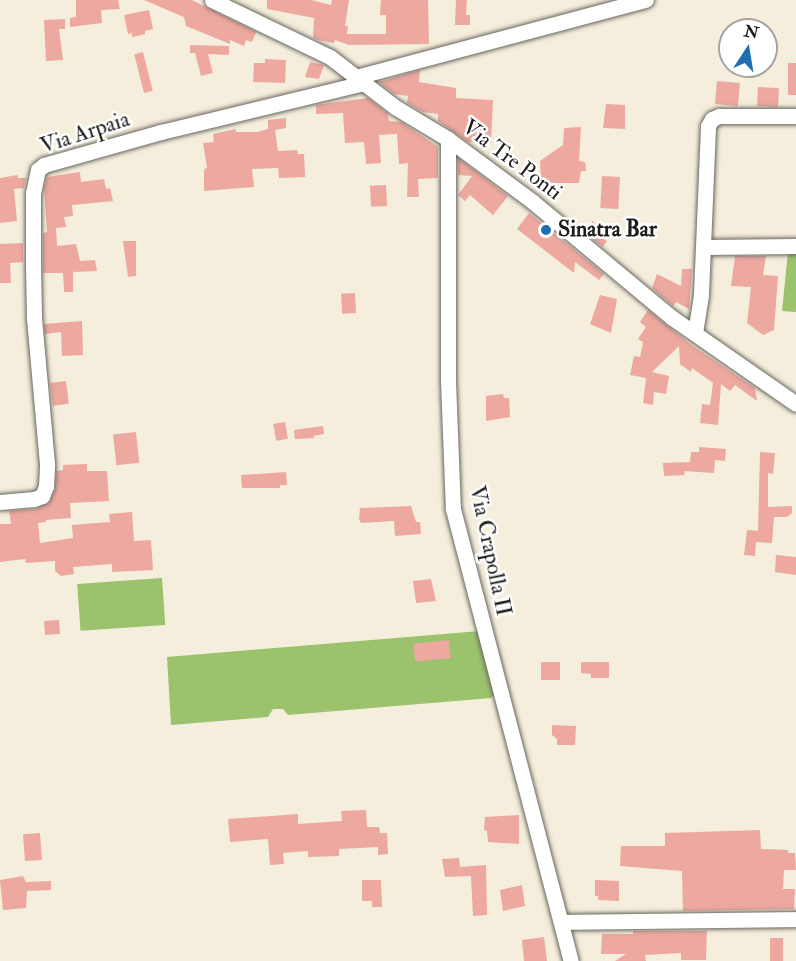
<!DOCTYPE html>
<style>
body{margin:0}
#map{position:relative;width:796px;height:961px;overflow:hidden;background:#f5eedc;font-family:"IM FELL Double Pica",serif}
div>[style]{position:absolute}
.green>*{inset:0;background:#9bc26d;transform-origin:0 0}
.building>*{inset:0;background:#eda8a0;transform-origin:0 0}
.roads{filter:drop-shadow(0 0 2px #68665f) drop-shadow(0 0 2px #68665f)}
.minor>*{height:15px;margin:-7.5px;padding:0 7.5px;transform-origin:7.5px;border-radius:7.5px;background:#fff}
.dots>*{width:16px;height:16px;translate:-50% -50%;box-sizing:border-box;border:3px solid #fff;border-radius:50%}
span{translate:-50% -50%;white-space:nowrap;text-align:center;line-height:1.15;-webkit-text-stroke:5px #fff;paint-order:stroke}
.street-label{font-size:22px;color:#1c1c1c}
.poi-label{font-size:22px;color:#1c1c1c;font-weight:700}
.left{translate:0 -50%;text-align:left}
.north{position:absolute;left:718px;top:18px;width:60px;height:60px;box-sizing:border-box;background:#fff;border:2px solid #a4a4a4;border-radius:50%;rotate:12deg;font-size:16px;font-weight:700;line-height:24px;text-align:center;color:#1c1c1c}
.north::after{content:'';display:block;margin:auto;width:21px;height:27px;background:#1f6fb2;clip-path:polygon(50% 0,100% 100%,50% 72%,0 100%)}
</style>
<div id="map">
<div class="green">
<i style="clip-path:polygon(788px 252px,796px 252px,796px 312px,782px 311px)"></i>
<i style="left:162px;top:578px;width:47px;height:85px;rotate:86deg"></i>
<i style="clip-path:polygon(480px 631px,496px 693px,491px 698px,288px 715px,283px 709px,273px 709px,268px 717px,171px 725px,167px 657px)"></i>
</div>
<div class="building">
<i style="clip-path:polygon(76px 0,118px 0,120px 9px,101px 10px,102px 23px,70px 27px,70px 18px,76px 17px)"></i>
<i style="clip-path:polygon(144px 0,192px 0,256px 32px,252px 42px,246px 40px,244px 46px,230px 40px,230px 44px,186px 26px,184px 17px)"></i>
<i style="clip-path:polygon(267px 0,311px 0,331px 5px,332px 0,349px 0,345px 26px,348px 26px,347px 34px,386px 34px,386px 15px,380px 15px,381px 0,428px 0,429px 44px,349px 45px,335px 40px,334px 43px,318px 40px,313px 38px,314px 18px,267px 9px)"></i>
<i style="clip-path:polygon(456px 0,467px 0,466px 15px,470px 15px,470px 25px,455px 25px)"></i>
<i style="clip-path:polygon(149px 10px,153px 29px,145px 31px,145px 34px,132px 37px,132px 33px,128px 34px,124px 15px)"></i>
<i style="clip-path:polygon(65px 19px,65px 29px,59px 29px,63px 60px,46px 61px,44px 20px)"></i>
<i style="clip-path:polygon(190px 45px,229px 46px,229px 55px,208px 54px,213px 73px,201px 76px,195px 53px,190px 53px)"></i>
<i style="left:143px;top:52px;width:40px;height:9px;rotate:76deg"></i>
<i style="clip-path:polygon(265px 59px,286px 60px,285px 83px,253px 82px,254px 63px,265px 63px)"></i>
<i style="clip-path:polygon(310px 62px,324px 65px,319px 79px,305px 77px)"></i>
<i style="left:788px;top:63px;width:8px;height:32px"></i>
<i style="clip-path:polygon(420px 70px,419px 82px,456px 88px,456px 98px,493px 100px,491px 143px,468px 142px,438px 121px,438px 114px,423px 112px,407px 103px,408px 96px,394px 94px,379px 82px)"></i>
<i style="left:717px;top:81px;width:23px;height:23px;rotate:5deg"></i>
<i style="left:758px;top:87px;width:21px;height:19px;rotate:3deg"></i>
<i style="clip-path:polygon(368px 98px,388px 114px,389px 121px,401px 122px,438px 147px,438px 178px,418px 179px,419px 197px,407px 197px,408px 163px,399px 164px,397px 134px,379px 135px,381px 163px,366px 164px,364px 142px,345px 143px,343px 113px,316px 114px,316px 105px)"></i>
<i style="clip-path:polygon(606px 104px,625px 105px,625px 129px,603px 128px)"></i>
<i style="clip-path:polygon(286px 118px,286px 128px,275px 130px,278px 151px,297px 150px,298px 154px,304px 154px,305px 177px,279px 178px,278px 168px,252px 169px,254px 187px,204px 191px,204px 169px,207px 168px,203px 143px,214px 142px,213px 134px,236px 129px,236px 132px,257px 132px,268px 129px,268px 120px)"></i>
<i style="clip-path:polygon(581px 127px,579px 161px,585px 162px,586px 171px,581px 171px,579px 183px,541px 183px,540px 161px,563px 145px,564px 128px)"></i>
<i style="clip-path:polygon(458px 158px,508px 196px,493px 215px,470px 195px,465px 201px,458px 195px,472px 176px,458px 175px)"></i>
<i style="clip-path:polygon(80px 172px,81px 182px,104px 179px,106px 189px,110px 188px,113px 201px,72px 205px,73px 216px,64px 217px,66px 227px,56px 228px,57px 246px,76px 244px,80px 261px,95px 260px,97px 271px,73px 272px,73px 292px,64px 292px,63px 273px,43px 273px,43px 233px,47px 232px,44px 188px,47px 177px)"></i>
<i style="clip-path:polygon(17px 175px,18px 178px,26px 178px,24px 188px,14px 189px,17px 221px,0 223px,0 178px)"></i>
<i style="left:602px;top:176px;width:18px;height:32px;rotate:3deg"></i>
<i style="left:386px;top:185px;width:21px;height:16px;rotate:87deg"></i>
<i style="clip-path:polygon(529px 213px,604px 274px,599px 280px,575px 262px,574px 273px,517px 229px)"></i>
<i style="clip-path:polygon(592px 221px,605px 231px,601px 237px,607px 241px,603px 247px,590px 237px)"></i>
<i style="clip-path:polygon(123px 241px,136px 241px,136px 276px,128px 277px)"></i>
<i style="clip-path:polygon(23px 243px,23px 262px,10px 263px,11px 283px,0 283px,0 244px)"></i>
<i style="clip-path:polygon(735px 256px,766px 256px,763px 275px,778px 276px,774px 330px,763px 335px,747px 323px,751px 287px,731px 286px)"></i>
<i style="clip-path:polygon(682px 269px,692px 269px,689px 309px,676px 302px,673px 306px,652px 288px,657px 274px,681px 286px)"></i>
<i style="left:355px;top:293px;width:20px;height:14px;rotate:87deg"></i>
<i style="clip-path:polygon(600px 295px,617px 299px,611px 333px,590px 324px)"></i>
<i style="clip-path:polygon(648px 310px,690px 344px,755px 388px,757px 401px,735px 385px,730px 391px,721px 384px,718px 425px,700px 423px,702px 404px,710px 405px,713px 383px,692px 368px,691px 372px,680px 364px,679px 346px,652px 372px,669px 376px,666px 394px,654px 392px,653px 405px,643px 403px,646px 378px,630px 375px,634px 356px,640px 357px,643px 342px,638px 339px,646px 327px,640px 322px)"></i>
<i style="clip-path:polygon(82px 321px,83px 355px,62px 356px,61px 332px,45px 334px,44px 324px)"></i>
<i style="left:66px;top:381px;width:23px;height:16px;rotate:83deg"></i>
<i style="clip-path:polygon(503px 394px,504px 398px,509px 398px,510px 417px,486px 421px,486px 396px)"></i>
<i style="left:285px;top:422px;width:17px;height:12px;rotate:80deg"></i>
<i style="clip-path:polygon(323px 426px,324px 434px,313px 436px,314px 438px,295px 439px,294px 430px)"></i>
<i style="left:136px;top:432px;width:31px;height:23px;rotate:84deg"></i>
<i style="clip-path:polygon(699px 447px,726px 449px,725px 461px,715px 460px,714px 473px,684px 471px,685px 475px,664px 476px,663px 463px,690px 462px,691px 452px,699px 452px)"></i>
<i style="clip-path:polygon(760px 452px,775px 453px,773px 474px,768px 473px,768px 507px,792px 506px,792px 513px,787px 517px,774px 517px,772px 543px,756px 542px,755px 556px,744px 555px,747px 530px,758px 531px)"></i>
<i style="clip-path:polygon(87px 464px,87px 471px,107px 471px,109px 501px,70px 503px,71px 518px,46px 520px,46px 522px,38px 523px,40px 543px,73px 538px,72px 525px,110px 522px,109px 514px,132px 512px,134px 541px,151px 540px,153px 570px,112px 572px,112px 564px,73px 567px,74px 574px,61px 576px,55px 571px,55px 561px,26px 563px,25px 559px,0 562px,0 524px,11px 524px,9px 511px,35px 509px,49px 503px,55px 489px,56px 471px,63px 470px,63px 465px)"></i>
<i style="clip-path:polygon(286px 472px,287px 485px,280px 485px,280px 488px,242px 488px,241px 475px)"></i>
<i style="clip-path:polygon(411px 506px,416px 522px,420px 522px,421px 534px,395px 536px,394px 521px,361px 523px,359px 519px,360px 508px)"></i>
<i style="clip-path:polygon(776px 555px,796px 557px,796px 575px,775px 572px)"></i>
<i style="clip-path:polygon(431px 579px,436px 601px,416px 603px,413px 581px)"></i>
<i style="left:59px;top:620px;width:14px;height:15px;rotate:86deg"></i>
<i style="left:449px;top:640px;width:18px;height:36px;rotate:84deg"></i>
<i style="left:541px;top:662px;width:19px;height:18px"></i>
<i style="clip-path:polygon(581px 662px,609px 662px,609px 678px,591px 678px,591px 674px,581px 673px)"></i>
<i style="clip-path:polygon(552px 725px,576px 726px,575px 745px,557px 745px,557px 739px,552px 735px)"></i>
<i style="clip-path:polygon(366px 810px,367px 827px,379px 827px,380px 833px,387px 833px,388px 854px,378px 855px,378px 847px,339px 849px,339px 856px,308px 857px,308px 851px,283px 853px,284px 864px,270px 865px,268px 839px,230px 842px,228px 819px,298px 814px,298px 824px,342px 821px,341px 811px)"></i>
<i style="clip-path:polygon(519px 815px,519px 844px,488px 842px,487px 831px,484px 830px,485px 817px)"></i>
<i style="clip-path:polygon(760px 830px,761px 849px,788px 850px,788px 853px,795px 853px,796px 870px,784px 870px,783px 889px,795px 889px,794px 909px,683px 911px,682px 871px,620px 866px,621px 846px,665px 846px,665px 833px)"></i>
<i style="left:40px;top:833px;width:27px;height:17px;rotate:86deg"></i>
<i style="clip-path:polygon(459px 858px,460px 867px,486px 865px,487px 915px,473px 916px,471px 876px,445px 877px,442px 859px)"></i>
<i style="clip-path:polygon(23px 876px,26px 882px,51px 881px,51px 890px,27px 891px,26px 908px,3px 910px,0 880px)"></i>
<i style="clip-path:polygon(362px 880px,381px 880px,382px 907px,372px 907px,372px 901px,362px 901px)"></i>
<i style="clip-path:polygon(595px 880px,619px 881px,619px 901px,598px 900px,598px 896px,595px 896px)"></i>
<i style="clip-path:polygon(522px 885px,525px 906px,503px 911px,500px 890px)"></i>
<i style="clip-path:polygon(633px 931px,707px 931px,706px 960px,681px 960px,681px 953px,645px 955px,646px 961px,615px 961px,626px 954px,601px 954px,602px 934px,633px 934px)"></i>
<i style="clip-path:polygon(544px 937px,547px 961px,524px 961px,522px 940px)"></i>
<i style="left:770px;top:938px;width:13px;height:23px"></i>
</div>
<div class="roads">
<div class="minor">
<i style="left:212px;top:0;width:131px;rotate:25.8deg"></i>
<i style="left:330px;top:57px;width:82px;rotate:37.6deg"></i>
<i style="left:395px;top:107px;width:62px;rotate:31.1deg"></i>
<i style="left:448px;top:139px;width:106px;rotate:36.5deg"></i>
<i style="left:533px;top:202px;width:180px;rotate:39.8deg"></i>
<i style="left:671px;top:317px;width:152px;rotate:34.8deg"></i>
<i style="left:356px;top:77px;width:300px;rotate:-14.9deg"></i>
<i style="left:448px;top:139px;width:242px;rotate:90deg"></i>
<i style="left:448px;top:381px;width:128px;rotate:87.8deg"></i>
<i style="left:453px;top:509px;width:467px;rotate:75.4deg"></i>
<i style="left:704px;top:247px;width:92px;rotate:-0.6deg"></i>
<i style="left:695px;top:333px;width:39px;rotate:-81deg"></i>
<i style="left:701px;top:294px;width:168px;rotate:-87.6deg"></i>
<i style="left:708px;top:126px;width:8px;rotate:-60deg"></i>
<i style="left:712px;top:119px;width:8px;rotate:-23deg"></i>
<i style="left:719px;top:116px;width:77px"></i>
<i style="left:0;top:502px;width:34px;rotate:-5deg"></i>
<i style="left:34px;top:499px;width:9px;rotate:-21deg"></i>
<i style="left:42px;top:496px;width:11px;rotate:-68deg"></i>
<i style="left:46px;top:486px;width:22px;rotate:-87deg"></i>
<i style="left:47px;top:464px;width:148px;rotate:-95.1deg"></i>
<i style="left:34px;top:317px;width:54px;rotate:-91.1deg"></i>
<i style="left:33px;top:263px;width:70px;rotate:-90deg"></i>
<i style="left:33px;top:193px;width:24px;rotate:-78deg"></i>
<i style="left:38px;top:170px;width:8px;rotate:-40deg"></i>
<i style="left:44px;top:165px;width:122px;rotate:-15.8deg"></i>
<i style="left:161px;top:132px;width:209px;rotate:-13.6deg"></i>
<i style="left:562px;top:922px;width:234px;rotate:-0.7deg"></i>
</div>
</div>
<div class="dots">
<i style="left:546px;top:230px;background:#1f6fb2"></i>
</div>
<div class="street-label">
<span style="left:85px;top:133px;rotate:-18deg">Via Arpaia</span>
<span style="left:512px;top:160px;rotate:37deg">Via Tre Ponti</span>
<span style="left:490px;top:551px;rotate:78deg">Via Crapolla II</span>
</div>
<div class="poi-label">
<span class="left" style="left:558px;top:230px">Sinatra Bar</span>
</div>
<div class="north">N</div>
</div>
